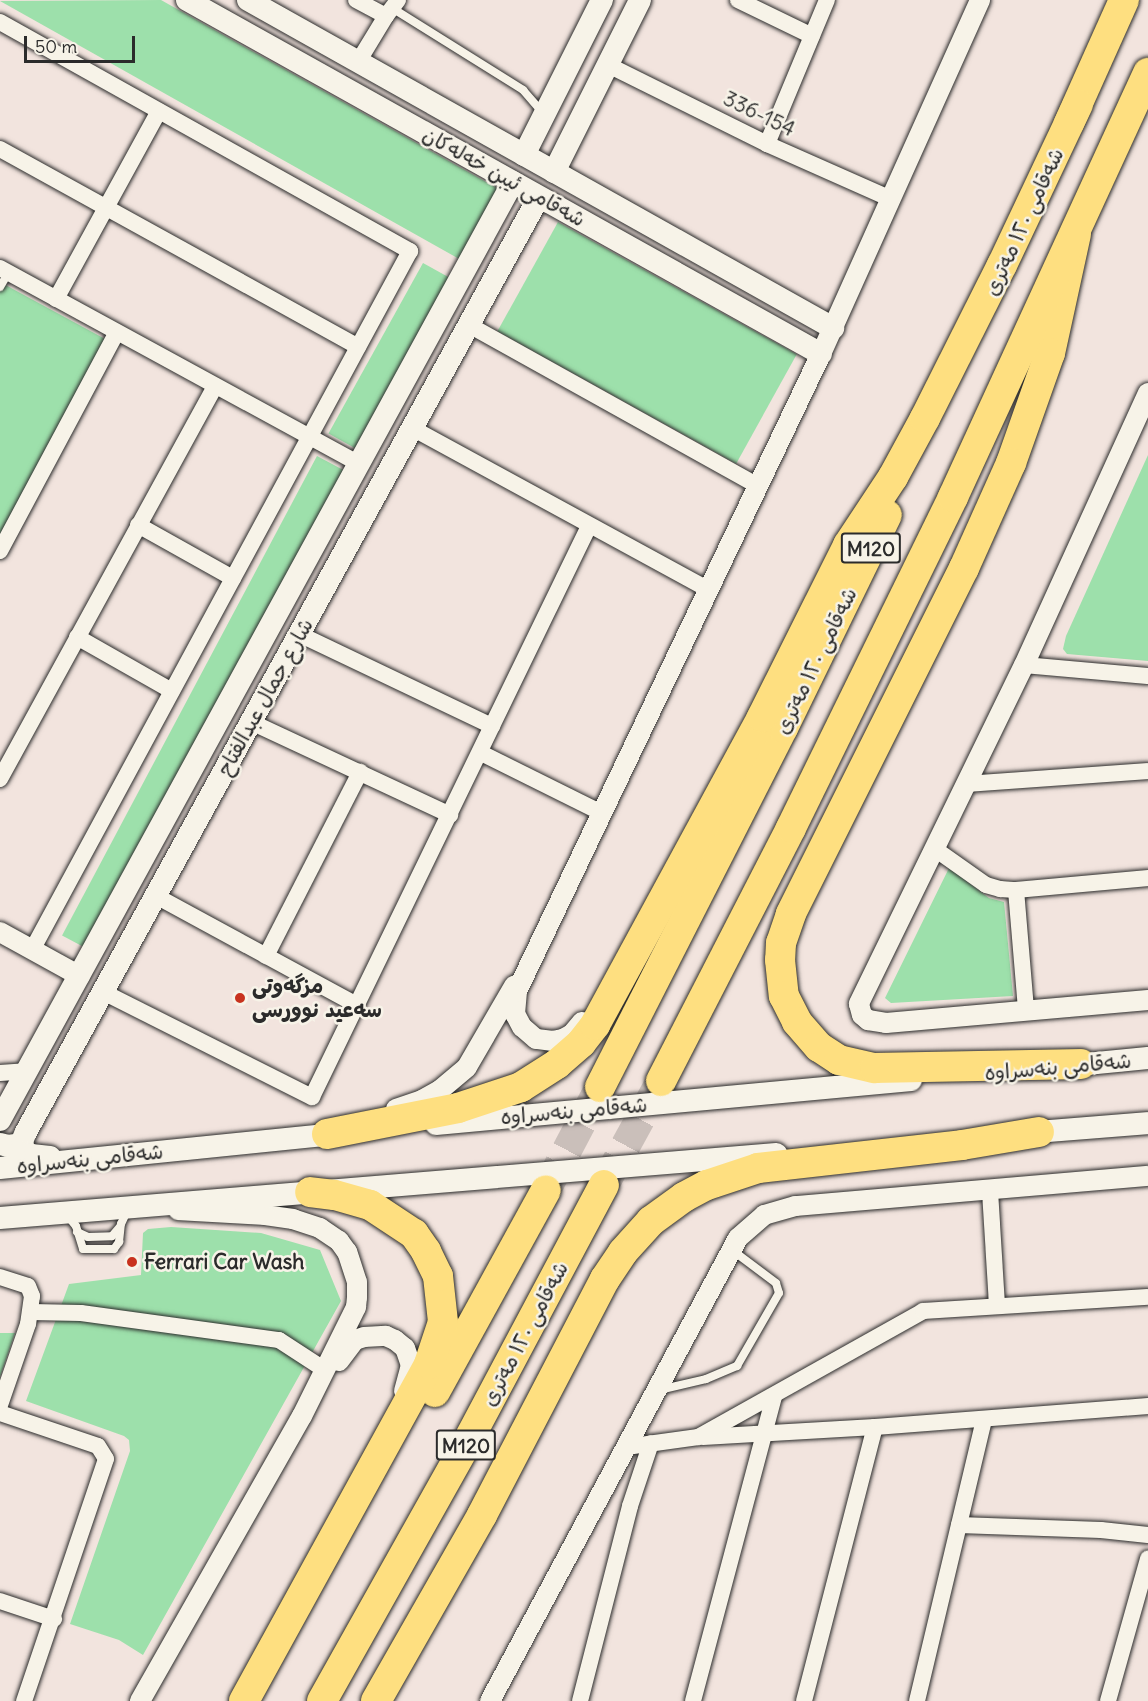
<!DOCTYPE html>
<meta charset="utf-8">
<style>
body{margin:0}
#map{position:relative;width:1148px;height:1701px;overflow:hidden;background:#f2e4de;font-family:Delius,"Playpen Sans Arabic",sans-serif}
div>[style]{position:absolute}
.green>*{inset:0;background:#9de0ab;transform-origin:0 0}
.motorway-tunnel>*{height:30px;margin-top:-15px;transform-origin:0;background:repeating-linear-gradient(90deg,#cabfba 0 30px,transparent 0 45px)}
.roads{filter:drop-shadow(0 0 2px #2b2b2b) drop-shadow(0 0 2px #2b2b2b)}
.service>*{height:8px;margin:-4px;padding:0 4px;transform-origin:4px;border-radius:4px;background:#f7f3e8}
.minor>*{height:16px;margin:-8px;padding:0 8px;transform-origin:8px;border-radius:8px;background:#f7f3e8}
.tertiary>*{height:20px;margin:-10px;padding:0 10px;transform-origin:10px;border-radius:10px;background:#f7f3e8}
.secondary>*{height:22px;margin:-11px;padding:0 11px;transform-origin:11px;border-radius:11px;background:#f7f3e8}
.motorway>*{height:30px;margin:-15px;padding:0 15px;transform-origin:15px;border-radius:15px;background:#fedf80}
.dots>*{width:16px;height:16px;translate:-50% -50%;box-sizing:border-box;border:3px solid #f7f3e8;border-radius:50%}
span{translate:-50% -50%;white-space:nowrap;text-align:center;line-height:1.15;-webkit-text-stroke:5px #f7f3e8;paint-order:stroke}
.shield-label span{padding:2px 4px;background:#f7f3e8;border:2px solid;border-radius:4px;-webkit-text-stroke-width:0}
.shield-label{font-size:20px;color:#2b2b2b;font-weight:700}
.street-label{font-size:21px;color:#2b2b2b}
.poi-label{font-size:21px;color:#2b2b2b;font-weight:700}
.left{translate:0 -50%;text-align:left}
.scale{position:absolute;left:24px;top:36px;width:111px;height:27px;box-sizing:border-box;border:3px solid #2b2b2b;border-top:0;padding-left:8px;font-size:18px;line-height:21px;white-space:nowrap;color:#2b2b2b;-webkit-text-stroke:4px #f7f3e8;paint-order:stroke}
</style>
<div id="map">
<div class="green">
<i style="clip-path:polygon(161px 0,497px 188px,461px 260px,0 1px)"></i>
<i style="left:558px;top:222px;width:273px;height:125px;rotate:29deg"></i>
<i style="left:423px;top:263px;width:31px;height:195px;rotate:29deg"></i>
<i style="clip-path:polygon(0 282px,107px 340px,0 536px)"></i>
<i style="clip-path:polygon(1148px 455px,1148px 661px,1067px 654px,1063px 649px,1066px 636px)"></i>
<i style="left:317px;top:456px;width:32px;height:543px;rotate:28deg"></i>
<i style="clip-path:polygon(949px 868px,989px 898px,1004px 902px,1013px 996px,891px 1003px,885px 998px)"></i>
<i style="clip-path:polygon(171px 1227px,261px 1233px,320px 1250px,341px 1301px,143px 1655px,119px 1640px,70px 1624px,130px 1451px,129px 1440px,124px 1436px,26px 1401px,69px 1284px,141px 1275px,143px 1233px,148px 1229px)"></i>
<i style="clip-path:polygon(0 1333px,15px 1333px,0 1377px)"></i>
</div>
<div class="motorway-tunnel">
<i style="left:604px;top:1185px;width:119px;rotate:-61.3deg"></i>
<i style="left:546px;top:1190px;width:116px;rotate:-62.3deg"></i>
</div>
<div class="roads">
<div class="service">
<i style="left:392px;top:8px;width:155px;rotate:32deg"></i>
<i style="left:523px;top:90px;width:29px;rotate:49deg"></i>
<i style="left:0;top:287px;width:16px;rotate:-60deg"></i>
<i style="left:67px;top:1215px;width:14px;rotate:51deg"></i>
<i style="left:76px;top:1226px;width:24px;rotate:73deg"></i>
<i style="left:83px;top:1249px;width:31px"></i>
<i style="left:114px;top:1249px;width:9px;rotate:-54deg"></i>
<i style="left:119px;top:1242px;width:18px;rotate:-84deg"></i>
<i style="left:121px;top:1224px;width:17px;rotate:-65deg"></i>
<i style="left:77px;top:1232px;width:12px;rotate:24deg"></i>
<i style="left:88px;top:1237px;width:24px;rotate:-2deg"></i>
<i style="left:112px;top:1236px;width:11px;rotate:-49deg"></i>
<i style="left:659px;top:1390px;width:48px;rotate:-13.2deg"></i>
<i style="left:706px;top:1379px;width:34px;rotate:-23deg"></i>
<i style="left:737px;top:1366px;width:84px;rotate:-60.1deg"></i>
<i style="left:779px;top:1293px;width:10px;rotate:-107deg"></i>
<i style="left:776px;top:1283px;width:55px;rotate:-143.1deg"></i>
</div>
<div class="minor">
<i style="left:356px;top:0;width:34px;rotate:28deg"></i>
<i style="left:386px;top:16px;width:20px;rotate:-53deg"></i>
<i style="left:738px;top:0;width:82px;rotate:25.9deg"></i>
<i style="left:0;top:22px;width:470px;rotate:29.2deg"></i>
<i style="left:410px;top:251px;width:795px;rotate:118.4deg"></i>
<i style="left:358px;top:62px;width:54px;rotate:-58.7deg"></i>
<i style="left:608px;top:65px;width:178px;rotate:26.4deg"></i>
<i style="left:767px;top:144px;width:136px;rotate:23.9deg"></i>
<i style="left:767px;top:144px;width:156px;rotate:-67.4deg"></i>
<i style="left:0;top:149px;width:409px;rotate:28.9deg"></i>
<i style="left:0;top:268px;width:411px;rotate:28.6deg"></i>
<i style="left:56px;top:299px;width:214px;rotate:-61.3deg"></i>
<i style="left:469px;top:325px;width:331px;rotate:29.1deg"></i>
<i style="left:412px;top:428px;width:338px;rotate:28.6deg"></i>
<i style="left:138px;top:525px;width:109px;rotate:29.2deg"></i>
<i style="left:0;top:551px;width:248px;rotate:-61.9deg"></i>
<i style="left:299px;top:634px;width:214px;rotate:25.5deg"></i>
<i style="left:77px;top:637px;width:109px;rotate:29.6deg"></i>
<i style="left:1024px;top:665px;width:124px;rotate:5.1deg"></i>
<i style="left:251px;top:722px;width:220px;rotate:25deg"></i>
<i style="left:481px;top:753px;width:135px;rotate:26.4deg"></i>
<i style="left:0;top:779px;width:448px;rotate:-61.3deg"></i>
<i style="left:967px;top:784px;width:181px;rotate:-4.1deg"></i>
<i style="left:935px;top:849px;width:62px;rotate:35.2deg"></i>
<i style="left:986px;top:885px;width:15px;rotate:16deg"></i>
<i style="left:1000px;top:889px;width:16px;rotate:4deg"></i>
<i style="left:1016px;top:890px;width:133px;rotate:-5.2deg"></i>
<i style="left:1016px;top:890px;width:120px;rotate:85.2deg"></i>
<i style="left:156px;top:896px;width:229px;rotate:28.5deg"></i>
<i style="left:266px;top:956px;width:207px;rotate:-62.9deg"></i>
<i style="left:103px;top:992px;width:234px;rotate:26.7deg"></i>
<i style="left:312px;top:1097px;width:635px;rotate:-64.12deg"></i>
<i style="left:0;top:1073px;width:29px;rotate:-4deg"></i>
<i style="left:990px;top:1191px;width:115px;rotate:86.5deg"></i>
<i style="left:0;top:1277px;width:29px;rotate:18deg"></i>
<i style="left:28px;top:1286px;width:11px;rotate:68deg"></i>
<i style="left:32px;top:1296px;width:28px;rotate:98deg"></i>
<i style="left:28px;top:1324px;width:86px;rotate:109.1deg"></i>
<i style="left:31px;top:1312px;width:50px;rotate:1.1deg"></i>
<i style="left:81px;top:1313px;width:200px;rotate:7.8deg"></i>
<i style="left:279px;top:1340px;width:55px;rotate:33.1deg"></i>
<i style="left:0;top:1413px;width:103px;rotate:18.6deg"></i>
<i style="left:98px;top:1446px;width:15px;rotate:58deg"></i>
<i style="left:106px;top:1459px;width:256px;rotate:108.7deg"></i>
<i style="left:703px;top:1437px;width:172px;rotate:-3.3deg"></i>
<i style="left:875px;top:1427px;width:274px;rotate:-4.4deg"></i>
<i style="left:626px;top:1447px;width:73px;rotate:-7.9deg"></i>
<i style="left:698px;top:1437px;width:258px;rotate:-29.2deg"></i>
<i style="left:923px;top:1311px;width:225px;rotate:-3.6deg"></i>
<i style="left:959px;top:1525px;width:142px;rotate:2deg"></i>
<i style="left:1101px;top:1530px;width:47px;rotate:6.1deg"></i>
<i style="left:0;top:1601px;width:57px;rotate:18.4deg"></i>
<i style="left:580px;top:1701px;width:201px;rotate:-75.6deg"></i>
<i style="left:630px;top:1506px;width:66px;rotate:-71.6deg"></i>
<i style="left:693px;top:1701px;width:316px;rotate:-75.1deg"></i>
<i style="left:804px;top:1701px;width:283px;rotate:-75.5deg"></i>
<i style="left:917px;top:1701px;width:290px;rotate:-76.6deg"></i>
<i style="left:1108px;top:1701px;width:148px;rotate:-74.3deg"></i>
</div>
<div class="tertiary">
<i style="left:1148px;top:393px;width:299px;rotate:114.5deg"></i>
<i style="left:1024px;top:665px;width:377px;rotate:116deg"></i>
<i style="left:859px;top:1004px;width:11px;rotate:75deg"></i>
<i style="left:862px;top:1015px;width:8px;rotate:40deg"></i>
<i style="left:868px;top:1020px;width:18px;rotate:9deg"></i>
<i style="left:886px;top:1023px;width:263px;rotate:-5deg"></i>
<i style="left:0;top:932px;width:91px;rotate:28.8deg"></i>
<i style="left:582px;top:1022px;width:16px;rotate:130deg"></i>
<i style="left:572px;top:1034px;width:10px;rotate:151deg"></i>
<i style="left:563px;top:1039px;width:10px;rotate:169deg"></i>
<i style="left:553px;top:1041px;width:17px;rotate:-173deg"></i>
<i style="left:536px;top:1039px;width:18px;rotate:-139deg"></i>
<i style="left:522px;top:1027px;width:15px;rotate:-118deg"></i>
<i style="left:515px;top:1014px;width:23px;rotate:-85deg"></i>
<i style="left:517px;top:991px;width:706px;rotate:-64.49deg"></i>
<i style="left:821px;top:354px;width:388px;rotate:-65.8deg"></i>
<i style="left:396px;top:1109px;width:28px;rotate:-19deg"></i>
<i style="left:422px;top:1100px;width:21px;rotate:-29deg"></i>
<i style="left:440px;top:1090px;width:35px;rotate:-40deg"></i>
<i style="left:467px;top:1067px;width:94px;rotate:-59.9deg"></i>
<i style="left:339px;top:1361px;width:26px;rotate:-53deg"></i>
<i style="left:355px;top:1340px;width:9px;rotate:-18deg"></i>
<i style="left:364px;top:1337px;width:22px;rotate:-3deg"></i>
<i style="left:386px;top:1336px;width:10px;rotate:24deg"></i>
<i style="left:395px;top:1340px;width:13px;rotate:39deg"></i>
<i style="left:405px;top:1348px;width:18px;rotate:71deg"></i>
<i style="left:411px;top:1365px;width:27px;rotate:105deg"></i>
<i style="left:140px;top:1701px;width:328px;rotate:-60.4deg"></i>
<i style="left:302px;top:1416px;width:122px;rotate:-63.6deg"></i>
<i style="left:356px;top:1307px;width:10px;rotate:-84deg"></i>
<i style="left:357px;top:1297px;width:15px;rotate:-90deg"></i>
<i style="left:357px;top:1282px;width:32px;rotate:-108deg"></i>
<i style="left:347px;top:1252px;width:14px;rotate:-126deg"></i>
<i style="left:339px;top:1241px;width:23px;rotate:-146deg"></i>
<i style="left:320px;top:1228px;width:28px;rotate:-162deg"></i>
<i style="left:293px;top:1219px;width:28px;rotate:-172deg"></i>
<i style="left:265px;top:1215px;width:87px;rotate:-176.7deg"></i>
<i style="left:490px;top:1701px;width:525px;rotate:-61.82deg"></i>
<i style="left:738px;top:1238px;width:35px;rotate:-41deg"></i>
<i style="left:764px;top:1215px;width:33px;rotate:-16deg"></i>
<i style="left:796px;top:1206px;width:353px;rotate:-4.9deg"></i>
</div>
<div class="secondary">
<i style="left:187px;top:0;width:726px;rotate:29.18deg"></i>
<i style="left:248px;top:0;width:671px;rotate:29.28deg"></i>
<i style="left:524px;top:155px;width:174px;rotate:-63.3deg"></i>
<i style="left:554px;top:172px;width:192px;rotate:-63.4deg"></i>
<i style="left:1066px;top:1066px;width:82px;rotate:-5.6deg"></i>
<i style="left:0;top:1120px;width:1069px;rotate:-61.33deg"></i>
<i style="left:436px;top:1124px;width:477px;rotate:-5.3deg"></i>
<i style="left:1024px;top:1133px;width:124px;rotate:-4.6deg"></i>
<i style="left:0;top:1144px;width:8px;rotate:14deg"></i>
<i style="left:8px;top:1146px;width:14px;rotate:-8deg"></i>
<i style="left:50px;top:1157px;width:19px;rotate:-174deg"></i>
<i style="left:31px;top:1155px;width:8px;rotate:-150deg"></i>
<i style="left:24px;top:1151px;width:10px;rotate:-101deg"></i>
<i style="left:22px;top:1141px;width:10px;rotate:-66deg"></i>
<i style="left:26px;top:1132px;width:1066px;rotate:-61.25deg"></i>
<i style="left:0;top:1168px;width:345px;rotate:-5.8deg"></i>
<i style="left:0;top:1218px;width:779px;rotate:-4.71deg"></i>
</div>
<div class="motorway">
<i style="left:1069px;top:123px;width:135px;rotate:-65.9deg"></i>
<i style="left:1076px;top:234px;width:122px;rotate:102.3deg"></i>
<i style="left:1050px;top:353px;width:117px;rotate:109.5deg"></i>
<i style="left:1011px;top:463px;width:115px;rotate:114.1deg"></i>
<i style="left:964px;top:568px;width:387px;rotate:116.6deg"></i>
<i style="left:791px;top:914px;width:31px;rotate:109deg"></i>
<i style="left:781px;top:943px;width:17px;rotate:93deg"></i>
<i style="left:780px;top:960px;width:36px;rotate:84deg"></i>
<i style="left:784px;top:996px;width:29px;rotate:63deg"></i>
<i style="left:797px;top:1022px;width:33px;rotate:49deg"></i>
<i style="left:819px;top:1047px;width:24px;rotate:33deg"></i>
<i style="left:839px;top:1060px;width:37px;rotate:13deg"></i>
<i style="left:875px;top:1068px;width:206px;rotate:-1.1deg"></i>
<i style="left:661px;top:1081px;width:284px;rotate:-62.8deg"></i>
<i style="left:791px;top:828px;width:369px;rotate:-63.9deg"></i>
<i style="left:953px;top:497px;width:467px;rotate:-65.3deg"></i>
<i style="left:600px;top:1087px;width:403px;rotate:-63deg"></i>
<i style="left:783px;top:728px;width:237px;rotate:-64deg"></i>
<i style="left:327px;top:1134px;width:134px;rotate:-11.2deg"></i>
<i style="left:458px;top:1108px;width:66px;rotate:-18.4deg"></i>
<i style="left:521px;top:1087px;width:43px;rotate:-32.6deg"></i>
<i style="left:557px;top:1064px;width:32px;rotate:-41deg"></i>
<i style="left:581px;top:1043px;width:23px;rotate:-52deg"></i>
<i style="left:595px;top:1025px;width:350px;rotate:-61.5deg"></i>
<i style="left:762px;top:717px;width:192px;rotate:-63.4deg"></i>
<i style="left:848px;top:545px;width:82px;rotate:-56.5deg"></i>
<i style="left:893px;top:477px;width:67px;rotate:-61.5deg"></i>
<i style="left:925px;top:418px;width:171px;rotate:-63.3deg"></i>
<i style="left:1002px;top:265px;width:178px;rotate:-64.7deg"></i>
<i style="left:435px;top:1392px;width:230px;rotate:-61.2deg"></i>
<i style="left:244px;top:1701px;width:384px;rotate:-61.2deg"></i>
<i style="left:429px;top:1364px;width:44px;rotate:-71.6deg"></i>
<i style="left:443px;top:1322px;width:46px;rotate:-96.2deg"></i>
<i style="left:438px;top:1276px;width:28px;rotate:-116deg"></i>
<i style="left:426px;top:1251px;width:21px;rotate:-125deg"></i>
<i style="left:414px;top:1234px;width:53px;rotate:-146.6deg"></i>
<i style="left:370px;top:1205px;width:37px;rotate:-164deg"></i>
<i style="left:334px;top:1195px;width:24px;rotate:-173deg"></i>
<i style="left:322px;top:1701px;width:305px;rotate:-60.7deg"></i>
<i style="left:471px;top:1435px;width:283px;rotate:-62deg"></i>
<i style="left:376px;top:1701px;width:214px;rotate:-60.3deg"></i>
<i style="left:482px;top:1515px;width:266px;rotate:-62.5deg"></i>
<i style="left:605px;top:1279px;width:32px;rotate:-56deg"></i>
<i style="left:623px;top:1252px;width:42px;rotate:-47.9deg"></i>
<i style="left:651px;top:1221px;width:41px;rotate:-36deg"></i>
<i style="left:684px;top:1197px;width:26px;rotate:-28deg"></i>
<i style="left:707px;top:1185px;width:54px;rotate:-18.4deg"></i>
<i style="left:758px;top:1168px;width:205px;rotate:-6.4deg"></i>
<i style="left:962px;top:1145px;width:78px;rotate:-9.6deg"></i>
</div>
</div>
<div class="dots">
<i style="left:240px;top:998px;background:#c8321e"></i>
<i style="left:132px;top:1262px;background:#c8321e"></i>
</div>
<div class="shield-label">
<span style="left:871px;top:548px">M120</span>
<span style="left:466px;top:1445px">M120</span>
</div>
<div class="street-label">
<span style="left:759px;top:114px;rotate:26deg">336-154</span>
<span style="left:504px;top:177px;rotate:29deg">شەقامی ئیبن خەلەکان</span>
<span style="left:1024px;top:222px;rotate:-65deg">شەقامی ١٢٠ مەتری</span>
<span style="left:816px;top:661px;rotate:-64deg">شەقامی ١٢٠ مەتری</span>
<span style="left:265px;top:697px;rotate:-61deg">شارع جمال عبدالفتاح</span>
<span style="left:1058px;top:1067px;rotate:-5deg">شەقامی بنەسراوە</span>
<span style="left:574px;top:1111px;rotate:-5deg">شەقامی بنەسراوە</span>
<span style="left:90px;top:1159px;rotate:-6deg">شەقامی بنەسراوە</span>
<span style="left:525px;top:1334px;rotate:-62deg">شەقامی ١٢٠ مەتری</span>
</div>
<div class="poi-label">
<span class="left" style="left:252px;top:998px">مزگەوتی<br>سەعید نوورسی</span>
<span class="left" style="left:144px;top:1262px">Ferrari Car Wash</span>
</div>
<div class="scale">50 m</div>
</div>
